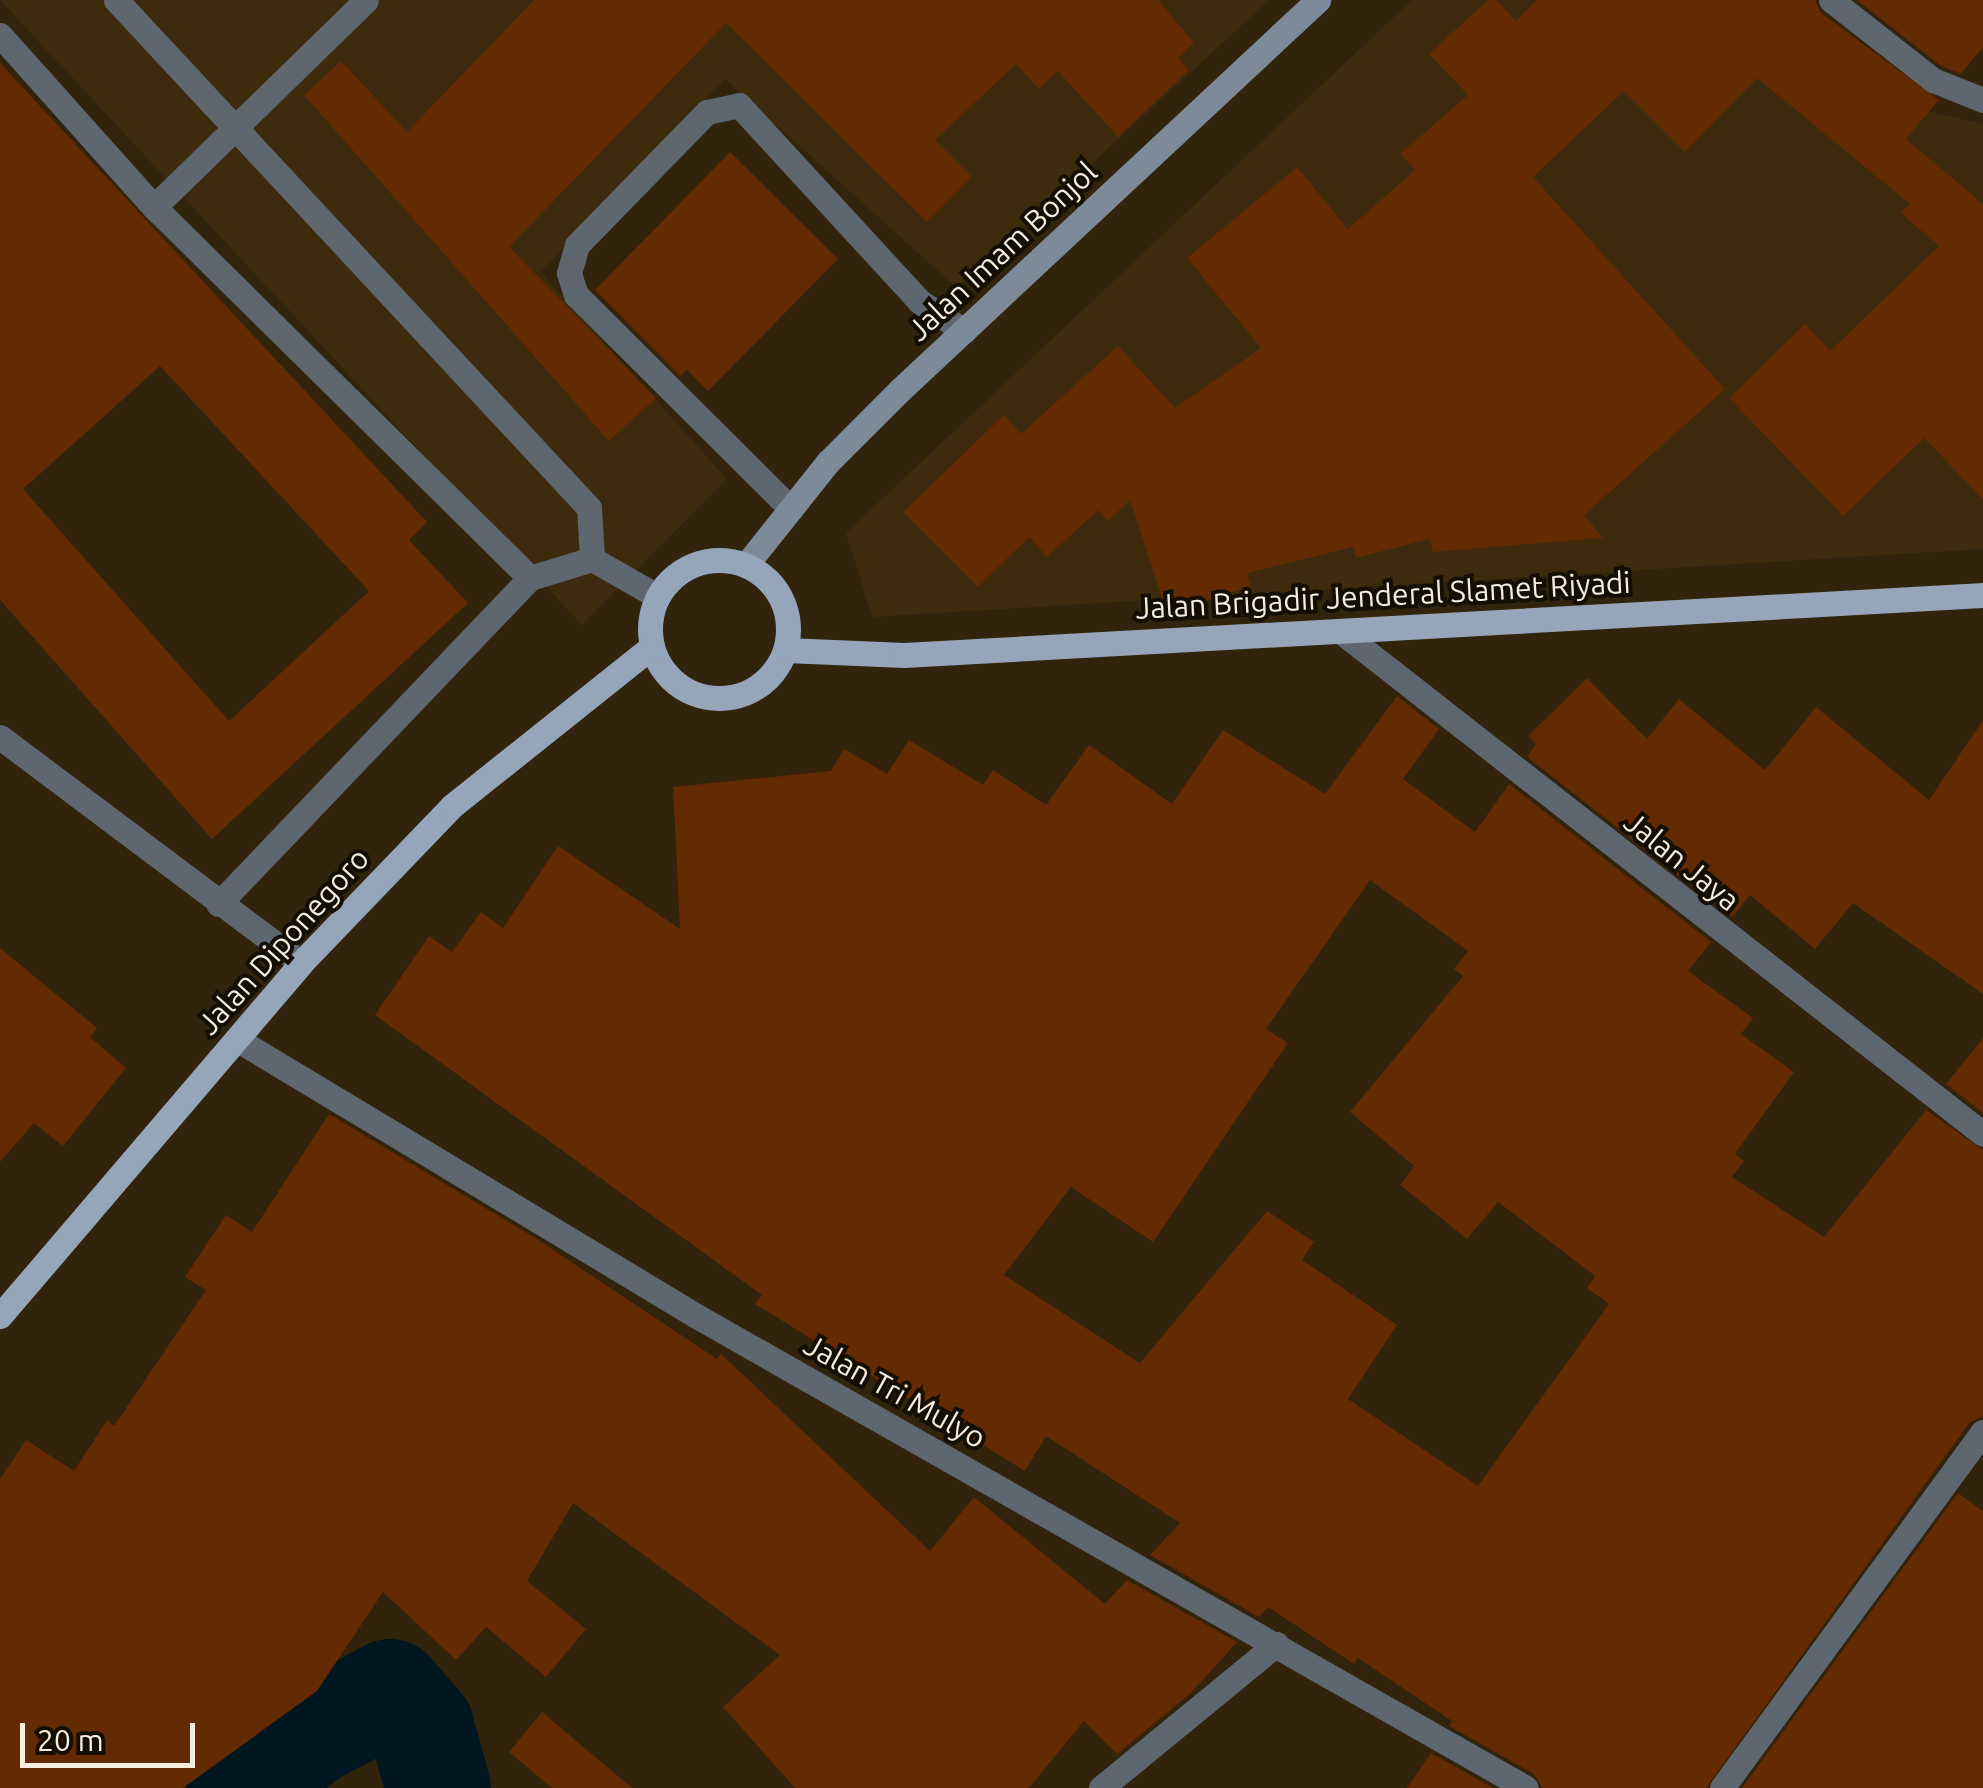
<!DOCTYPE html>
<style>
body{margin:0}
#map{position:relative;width:1983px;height:1788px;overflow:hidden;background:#31230c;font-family:Ubuntu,sans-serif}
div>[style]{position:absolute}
.built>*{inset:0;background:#3e2b0d}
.river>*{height:105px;margin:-52.5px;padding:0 52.5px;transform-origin:52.5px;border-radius:52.5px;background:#001621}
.building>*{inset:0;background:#642a01}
.lane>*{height:25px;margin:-12.5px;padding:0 12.5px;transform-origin:12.5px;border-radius:12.5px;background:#5e6670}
.street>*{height:25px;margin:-12.5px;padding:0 12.5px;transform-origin:12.5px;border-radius:12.5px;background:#5e6670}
.secondary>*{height:25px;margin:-12.5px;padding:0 12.5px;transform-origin:12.5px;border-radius:12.5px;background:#7d8a9a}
.primary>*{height:25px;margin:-12.5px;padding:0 12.5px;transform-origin:12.5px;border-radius:12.5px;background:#95a6bb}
.primary>.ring{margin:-12.5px;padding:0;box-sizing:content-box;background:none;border:25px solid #95a6bb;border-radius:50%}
span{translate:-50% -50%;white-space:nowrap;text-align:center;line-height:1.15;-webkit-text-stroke:8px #140e05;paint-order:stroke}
.street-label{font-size:30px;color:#f7eddf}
.scale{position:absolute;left:20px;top:1723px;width:175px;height:45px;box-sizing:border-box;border:5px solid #f7eddf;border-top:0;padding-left:12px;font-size:30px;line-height:35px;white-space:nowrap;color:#f7eddf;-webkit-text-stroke:8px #140e05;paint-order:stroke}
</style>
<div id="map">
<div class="built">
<i style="clip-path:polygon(0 0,1269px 0,957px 288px,725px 79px,541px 272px,727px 479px,582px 625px)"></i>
<i style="clip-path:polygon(1412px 0,1769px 0,1906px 106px,1983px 124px,1983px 549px,872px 617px,846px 533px)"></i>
<i style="clip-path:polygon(277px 1750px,322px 1788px,218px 1788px)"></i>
</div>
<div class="river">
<i style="left:238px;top:1788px;width:91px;rotate:-37deg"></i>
<i style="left:311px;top:1733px;width:89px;rotate:-28deg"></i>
<i style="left:390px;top:1691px;width:48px;rotate:49.3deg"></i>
<i style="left:421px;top:1727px;width:63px;rotate:74.4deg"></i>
</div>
<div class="building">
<i style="clip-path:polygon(534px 0,1158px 0,1194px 43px,1178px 58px,1189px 70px,1118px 137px,1058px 71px,1039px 89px,1016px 64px,935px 140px,972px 177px,927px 222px,726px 23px,509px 247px,656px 398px,609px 441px,304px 95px,341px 61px,407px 132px)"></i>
<i style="clip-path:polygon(1488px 0,1496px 0,1516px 21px,1537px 0,1815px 0,1821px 13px,1939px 100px,1906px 139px,1983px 204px,1983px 499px,1924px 438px,1843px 516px,1729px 398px,1805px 324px,1830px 351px,1939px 246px,1901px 213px,1910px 204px,1757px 78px,1685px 152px,1624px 91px,1533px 177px,1725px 389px,1584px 515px,1603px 538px,1433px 552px,1429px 539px,1356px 558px,1354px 547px,1247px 573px,1251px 586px,1167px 614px,1130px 500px,1108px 521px,1098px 510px,1047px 557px,1029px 537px,978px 587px,903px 512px,1004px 415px,1021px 434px,1118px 346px,1175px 408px,1261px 348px,1187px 258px,1297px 167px,1348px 229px,1415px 170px,1400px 154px,1468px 95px,1429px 54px)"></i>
<i style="clip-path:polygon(1857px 0,1983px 0,1983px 47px,1961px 74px,1941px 66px)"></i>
<i style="clip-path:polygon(evenodd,0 63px,427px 522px,409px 540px,468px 603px,212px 839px,0 600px,0 63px,160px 366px,369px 591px,229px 721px,23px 489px,160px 366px)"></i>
<i style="clip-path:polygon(730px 152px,838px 259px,708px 391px,687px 370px,680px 376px,595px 290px)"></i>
<i style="clip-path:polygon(1587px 678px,1647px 739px,1679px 699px,1765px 770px,1816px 707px,1929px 800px,1983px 720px,1983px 994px,1853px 903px,1815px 949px,1750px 895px,1732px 917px,1527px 757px,1536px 744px,1528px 736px)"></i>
<i style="clip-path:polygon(evenodd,1397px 696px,1439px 729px,1403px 779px,1475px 832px,1509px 784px,1711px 942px,1688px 971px,1753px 1018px,1741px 1034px,1794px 1072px,1735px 1154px,1744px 1161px,1732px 1177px,1824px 1237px,1926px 1110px,1983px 1150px,1983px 1416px,1970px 1422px,1706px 1788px,1542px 1788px,1534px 1774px,1449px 1726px,1452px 1721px,1358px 1658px,1354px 1664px,1268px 1607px,1259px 1617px,1150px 1555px,1180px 1523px,1046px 1436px,1025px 1471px,755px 1304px,762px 1295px,375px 1015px,429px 936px,452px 952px,481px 912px,503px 928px,558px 846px,680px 929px,673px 787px,831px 771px,844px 749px,887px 774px,909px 740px,983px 785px,993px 770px,1046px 805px,1089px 745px,1172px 804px,1223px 730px,1325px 794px,1397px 696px,1370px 880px,1468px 951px,1454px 969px,1463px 976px,1350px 1112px,1414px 1166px,1400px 1185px,1467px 1239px,1498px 1202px,1595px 1276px,1587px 1288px,1609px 1304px,1478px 1486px,1348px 1399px,1397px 1325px,1302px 1260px,1314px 1242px,1267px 1211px,1140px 1363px,1004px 1275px,1071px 1187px,1153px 1242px,1288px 1043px,1266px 1029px,1370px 880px)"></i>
<i style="clip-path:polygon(0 948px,97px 1028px,90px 1037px,126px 1068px,63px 1146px,34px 1123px,0 1162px)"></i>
<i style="clip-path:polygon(1983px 1038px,1983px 1113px,1946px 1084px)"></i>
<i style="clip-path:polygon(329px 1114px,537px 1239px,717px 1359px,721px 1354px,930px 1551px,974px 1497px,1105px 1604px,1127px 1580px,1237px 1642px,1191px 1693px,1117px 1754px,1084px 1721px,1029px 1788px,795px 1788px,723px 1707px,780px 1655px,573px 1503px,527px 1581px,586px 1629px,546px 1677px,486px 1627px,456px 1660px,383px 1592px,317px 1691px,183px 1788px,0 1788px,0 1479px,26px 1440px,74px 1471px,107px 1420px,114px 1426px,206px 1290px,185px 1277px,226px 1215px,252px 1232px)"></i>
<i style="clip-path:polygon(1958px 1493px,1983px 1511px,1983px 1788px,1742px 1788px)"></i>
<i style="clip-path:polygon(542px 1712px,632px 1788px,552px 1788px,509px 1752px)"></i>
<i style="clip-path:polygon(1431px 1753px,1493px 1788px,1407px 1788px)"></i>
</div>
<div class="lane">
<i style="left:116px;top:0;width:694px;rotate:47.04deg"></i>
<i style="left:589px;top:508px;width:51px;rotate:86.6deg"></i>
<i style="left:592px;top:559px;width:75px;rotate:29.6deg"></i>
<i style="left:0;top:35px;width:231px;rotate:48.2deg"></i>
<i style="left:154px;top:207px;width:528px;rotate:44.62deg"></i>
<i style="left:530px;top:578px;width:451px;rotate:133.7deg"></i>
<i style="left:154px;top:207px;width:296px;rotate:-44.3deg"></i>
<i style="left:791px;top:509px;width:303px;rotate:-135.1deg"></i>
<i style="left:576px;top:295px;width:23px;rotate:-108deg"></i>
<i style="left:569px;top:273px;width:29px;rotate:-74deg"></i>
<i style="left:577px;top:245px;width:186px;rotate:-45.7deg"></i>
<i style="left:707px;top:112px;width:33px;rotate:-12deg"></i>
<i style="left:739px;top:105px;width:266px;rotate:47.4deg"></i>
<i style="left:919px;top:301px;width:54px;rotate:33.7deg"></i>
<i style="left:530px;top:578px;width:65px;rotate:-17deg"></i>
<i style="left:0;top:737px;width:376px;rotate:36.9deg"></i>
</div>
<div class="street">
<i style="left:1831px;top:0;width:130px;rotate:38.1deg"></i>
<i style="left:1933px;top:80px;width:54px;rotate:21.8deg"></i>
<i style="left:1344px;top:634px;width:811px;rotate:38.04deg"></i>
<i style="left:238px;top:1040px;width:539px;rotate:31.04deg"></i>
<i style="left:700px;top:1318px;width:950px;rotate:29.64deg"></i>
<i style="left:1101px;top:1788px;width:227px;rotate:-39.4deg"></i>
<i style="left:1722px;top:1788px;width:441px;rotate:-53.8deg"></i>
</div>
<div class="secondary">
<i style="left:746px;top:565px;width:132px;rotate:-51.5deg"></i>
<i style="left:828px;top:462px;width:102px;rotate:-45deg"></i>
<i style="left:900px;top:390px;width:572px;rotate:-43.02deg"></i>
</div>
<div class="primary">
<i class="ring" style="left:650px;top:560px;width:113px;height:113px"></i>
<i style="left:786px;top:650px;width:118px;rotate:2.4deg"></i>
<i style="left:904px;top:655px;width:1081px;rotate:-3.18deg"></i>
<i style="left:0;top:1316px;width:464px;rotate:-49.5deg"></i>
<i style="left:301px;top:963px;width:218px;rotate:-46.1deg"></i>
<i style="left:452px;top:806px;width:255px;rotate:-38.6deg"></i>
</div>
<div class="street-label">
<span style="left:1002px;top:251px;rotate:-43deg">Jalan Imam Bonjol</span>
<span style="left:1383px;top:595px;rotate:-3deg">Jalan Brigadir Jenderal Slamet Riyadi</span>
<span style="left:1682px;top:861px;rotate:39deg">Jalan Jaya</span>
<span style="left:283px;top:941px;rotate:-48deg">Jalan Diponegoro</span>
<span style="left:895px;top:1391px;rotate:29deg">Jalan Tri Mulyo</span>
</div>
<div class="scale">20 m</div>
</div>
